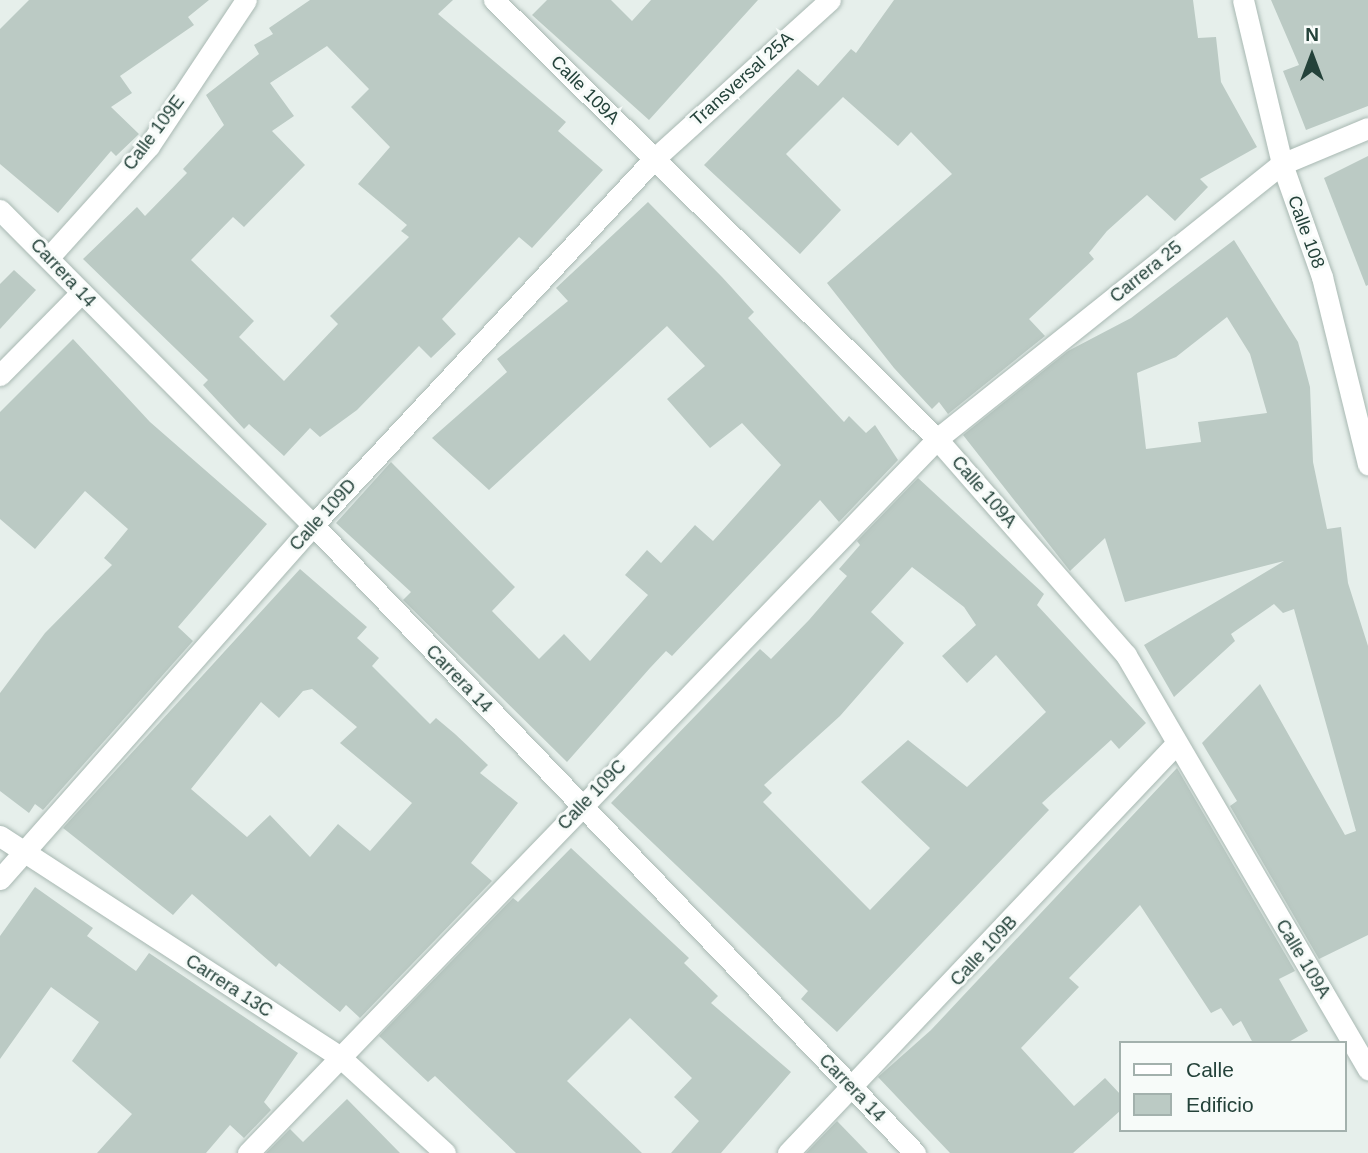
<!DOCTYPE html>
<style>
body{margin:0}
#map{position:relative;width:1368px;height:1153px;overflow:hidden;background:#e6efeb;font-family:Helvetica,sans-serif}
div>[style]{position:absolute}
.building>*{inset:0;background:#bbcac4}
.roads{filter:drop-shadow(0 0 2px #a8b8b2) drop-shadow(0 0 2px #a8b8b2)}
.street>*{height:21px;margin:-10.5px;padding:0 10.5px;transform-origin:10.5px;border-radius:10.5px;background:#fff}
.secondary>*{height:21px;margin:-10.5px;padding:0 10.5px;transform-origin:10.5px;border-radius:10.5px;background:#fff}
span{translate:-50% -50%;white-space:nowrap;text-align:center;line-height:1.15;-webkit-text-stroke:6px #f7fbf9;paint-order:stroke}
.street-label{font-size:18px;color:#24423a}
.legend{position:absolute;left:1119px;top:1041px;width:228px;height:91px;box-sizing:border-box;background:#f7fbf9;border:2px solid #a3b1ad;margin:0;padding:9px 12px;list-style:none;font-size:21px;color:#24423a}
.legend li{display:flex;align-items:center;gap:14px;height:35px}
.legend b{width:35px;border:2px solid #a3b1ad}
.north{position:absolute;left:1277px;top:21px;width:70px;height:70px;-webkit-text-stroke:5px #f7fbf9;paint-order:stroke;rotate:0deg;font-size:19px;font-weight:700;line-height:28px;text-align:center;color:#24423a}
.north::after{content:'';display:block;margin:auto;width:24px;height:32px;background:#24423a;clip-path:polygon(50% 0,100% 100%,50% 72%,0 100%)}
</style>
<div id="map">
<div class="building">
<i style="clip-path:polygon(29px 0,209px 0,188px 17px,194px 25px,120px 76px,132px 93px,111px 107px,139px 134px,116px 156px,111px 151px,58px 213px,0 164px,0 29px)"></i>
<i style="clip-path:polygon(evenodd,310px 0,453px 0,438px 14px,566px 122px,558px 131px,603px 170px,532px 248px,519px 237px,442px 319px,456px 334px,431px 358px,419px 346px,357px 410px,320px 437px,310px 428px,284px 456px,249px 424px,244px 429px,203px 385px,208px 380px,83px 259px,137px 207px,145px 216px,187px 173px,183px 169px,224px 125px,206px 95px,259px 54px,254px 45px,273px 34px,269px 28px,310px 0,327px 46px,369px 89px,351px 107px,390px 147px,358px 184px,407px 225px,401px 231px,409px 237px,330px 316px,338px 324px,284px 381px,239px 337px,254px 321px,191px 260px,233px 217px,244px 227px,305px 165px,272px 131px,294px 116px,270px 83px,327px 46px)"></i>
<i style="clip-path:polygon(547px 0,611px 0,632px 21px,651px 0,758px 0,649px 120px,532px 15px)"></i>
<i style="clip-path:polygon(894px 0,1193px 0,1198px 38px,1216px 37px,1221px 82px,1257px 147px,1200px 179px,1208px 187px,1175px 221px,1147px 195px,1107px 231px,1089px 253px,1094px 259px,1029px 319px,1045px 336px,948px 414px,939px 402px,932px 409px,894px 368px,827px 283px,952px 174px,911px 132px,898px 146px,843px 97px,786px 154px,841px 210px,800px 254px,704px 165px,798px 69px,818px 86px,851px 49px,856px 53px)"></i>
<i style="clip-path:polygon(1271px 0,1368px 0,1368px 106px,1306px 130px,1283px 71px,1299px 65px)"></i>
<i style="clip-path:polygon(1368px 156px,1368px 285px,1366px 286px,1324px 178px)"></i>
<i style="clip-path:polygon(648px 202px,722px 277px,754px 312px,748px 318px,844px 422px,849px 416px,866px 433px,875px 425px,898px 460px,839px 522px,820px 500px,672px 656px,666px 651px,650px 668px,567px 762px,403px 600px,411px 592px,336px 523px,391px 462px,515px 587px,492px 611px,539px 659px,564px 634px,590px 661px,648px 595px,625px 575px,647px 550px,661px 563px,695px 525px,713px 541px,781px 465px,742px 423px,710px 448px,667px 399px,705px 366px,667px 326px,489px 490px,432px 438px,507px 372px,497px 359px,568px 301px,556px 288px)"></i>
<i style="clip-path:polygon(evenodd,1234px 240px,1298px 342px,1310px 387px,1313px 462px,1327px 529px,1341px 527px,1348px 583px,1368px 646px,1368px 935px,1319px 959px,1230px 806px,1237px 801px,1202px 743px,1260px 684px,1345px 835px,1356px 831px,1294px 609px,1283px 613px,1274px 604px,1231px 634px,1235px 641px,1174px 697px,1144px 645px,1284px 561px,1125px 602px,1105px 538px,1070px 571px,963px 435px,1068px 351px,1131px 318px,1234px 240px,1227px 317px,1250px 354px,1267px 413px,1198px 422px,1201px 442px,1146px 449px,1137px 373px,1176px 357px,1227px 317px)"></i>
<i style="clip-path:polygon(14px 270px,36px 290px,0 329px,0 284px)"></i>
<i style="clip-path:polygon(73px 339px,150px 422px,267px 524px,178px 627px,193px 641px,43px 810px,35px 804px,29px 813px,0 791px,0 693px,45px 633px,112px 565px,104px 558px,128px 529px,85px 491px,35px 549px,0 519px,0 412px)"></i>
<i style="clip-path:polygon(evenodd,918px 478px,1044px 594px,1037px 605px,1146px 723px,1119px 749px,1111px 740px,1042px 803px,1049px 810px,837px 1032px,801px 999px,808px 991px,611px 803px,760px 649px,771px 659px,809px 620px,847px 576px,839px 569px,860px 545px,857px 541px,918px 478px,912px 567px,964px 607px,976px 625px,942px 656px,967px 683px,996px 655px,1046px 712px,967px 787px,908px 740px,861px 782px,930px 848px,870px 910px,763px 802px,772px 793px,764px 785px,840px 716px,904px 643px,871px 612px,912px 567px)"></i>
<i style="clip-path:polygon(evenodd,300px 569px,367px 627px,357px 638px,379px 658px,372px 666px,430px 724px,436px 718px,455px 734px,488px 765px,480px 773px,518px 803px,471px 863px,492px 881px,360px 1018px,346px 1005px,340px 1012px,279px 963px,276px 967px,192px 894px,173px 915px,63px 828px,300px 569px,312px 689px,357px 727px,340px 743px,412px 803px,370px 851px,338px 824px,310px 857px,270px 815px,247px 837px,191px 789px,261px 702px,279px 718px,303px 691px,312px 689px)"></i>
<i style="clip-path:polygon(1177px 768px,1295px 971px,1279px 979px,1308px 1031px,1287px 1043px,1253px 1043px,1241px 1021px,1233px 1026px,1221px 1008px,1211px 1013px,1140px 905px,1069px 978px,1079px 987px,1021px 1048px,1074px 1106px,1105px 1078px,1121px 1095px,1121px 1110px,1073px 1153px,950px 1153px,878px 1077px,931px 1030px)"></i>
<i style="clip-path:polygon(571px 848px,689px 958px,684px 963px,718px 996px,711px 1003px,791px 1072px,721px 1153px,671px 1153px,699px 1121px,674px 1097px,692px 1078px,630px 1018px,567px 1081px,642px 1153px,516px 1153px,435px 1076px,428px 1082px,379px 1036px,513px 898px,518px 902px)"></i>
<i style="clip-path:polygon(35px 887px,93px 928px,87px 936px,136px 971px,149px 953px,298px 1053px,264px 1102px,271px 1110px,244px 1138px,230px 1125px,206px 1153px,97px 1153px,132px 1114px,72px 1061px,99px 1022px,51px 987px,0 1059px,0 936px)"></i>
<i style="clip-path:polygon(347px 1099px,400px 1153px,266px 1153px,290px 1129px,303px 1142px)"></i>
<i style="clip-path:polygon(837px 1121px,868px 1153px,806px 1153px)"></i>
</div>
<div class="roads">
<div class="street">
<i style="left:494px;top:0;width:624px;rotate:44.74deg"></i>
<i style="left:937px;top:439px;width:287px;rotate:48.8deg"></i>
<i style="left:1126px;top:655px;width:480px;rotate:59.7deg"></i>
<i style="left:1243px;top:0;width:169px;rotate:76.6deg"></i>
<i style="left:1282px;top:164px;width:120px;rotate:70.5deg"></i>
<i style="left:1322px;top:277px;width:193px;rotate:76.2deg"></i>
<i style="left:50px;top:256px;width:148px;rotate:-48deg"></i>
<i style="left:149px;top:146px;width:175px;rotate:-56.4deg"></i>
<i style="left:0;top:375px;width:115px;rotate:-45.4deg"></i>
<i style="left:0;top:836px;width:406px;rotate:33deg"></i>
<i style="left:340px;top:1057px;width:142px;rotate:42.4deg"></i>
<i style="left:0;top:879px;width:473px;rotate:-48.5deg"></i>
<i style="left:313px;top:525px;width:500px;rotate:-47.03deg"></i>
<i style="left:654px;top:159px;width:237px;rotate:-42.1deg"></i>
<i style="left:248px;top:1153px;width:992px;rotate:-46.02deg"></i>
<i style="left:937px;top:439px;width:441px;rotate:-38.6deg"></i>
<i style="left:1282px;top:164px;width:93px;rotate:-22.7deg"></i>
<i style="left:788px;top:1153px;width:564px;rotate:-46.51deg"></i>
</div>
<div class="secondary">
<i style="left:0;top:210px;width:444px;rotate:45.2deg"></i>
<i style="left:313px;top:525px;width:870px;rotate:46.21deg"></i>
</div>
</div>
<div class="street-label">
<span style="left:742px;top:79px;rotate:-42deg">Transversal 25A</span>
<span style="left:585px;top:90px;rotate:45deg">Calle 109A</span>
<span style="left:154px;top:133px;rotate:-53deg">Calle 109E</span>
<span style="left:1306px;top:232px;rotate:70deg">Calle 108</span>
<span style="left:1146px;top:272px;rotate:-39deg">Carrera 25</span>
<span style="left:63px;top:273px;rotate:47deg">Carrera 14</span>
<span style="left:984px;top:492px;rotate:49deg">Calle 109A</span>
<span style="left:323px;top:515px;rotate:-48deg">Calle 109D</span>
<span style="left:459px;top:679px;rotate:46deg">Carrera 14</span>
<span style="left:592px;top:795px;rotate:-46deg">Calle 109C</span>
<span style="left:984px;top:951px;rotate:-47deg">Calle 109B</span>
<span style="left:1303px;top:959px;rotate:59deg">Calle 109A</span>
<span style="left:229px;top:986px;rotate:33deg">Carrera 13C</span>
<span style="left:852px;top:1088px;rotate:46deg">Carrera 14</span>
</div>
<ul class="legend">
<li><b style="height:9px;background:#fff"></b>Calle</li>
<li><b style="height:19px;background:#bbcac4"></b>Edificio</li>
</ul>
<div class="north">N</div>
</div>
